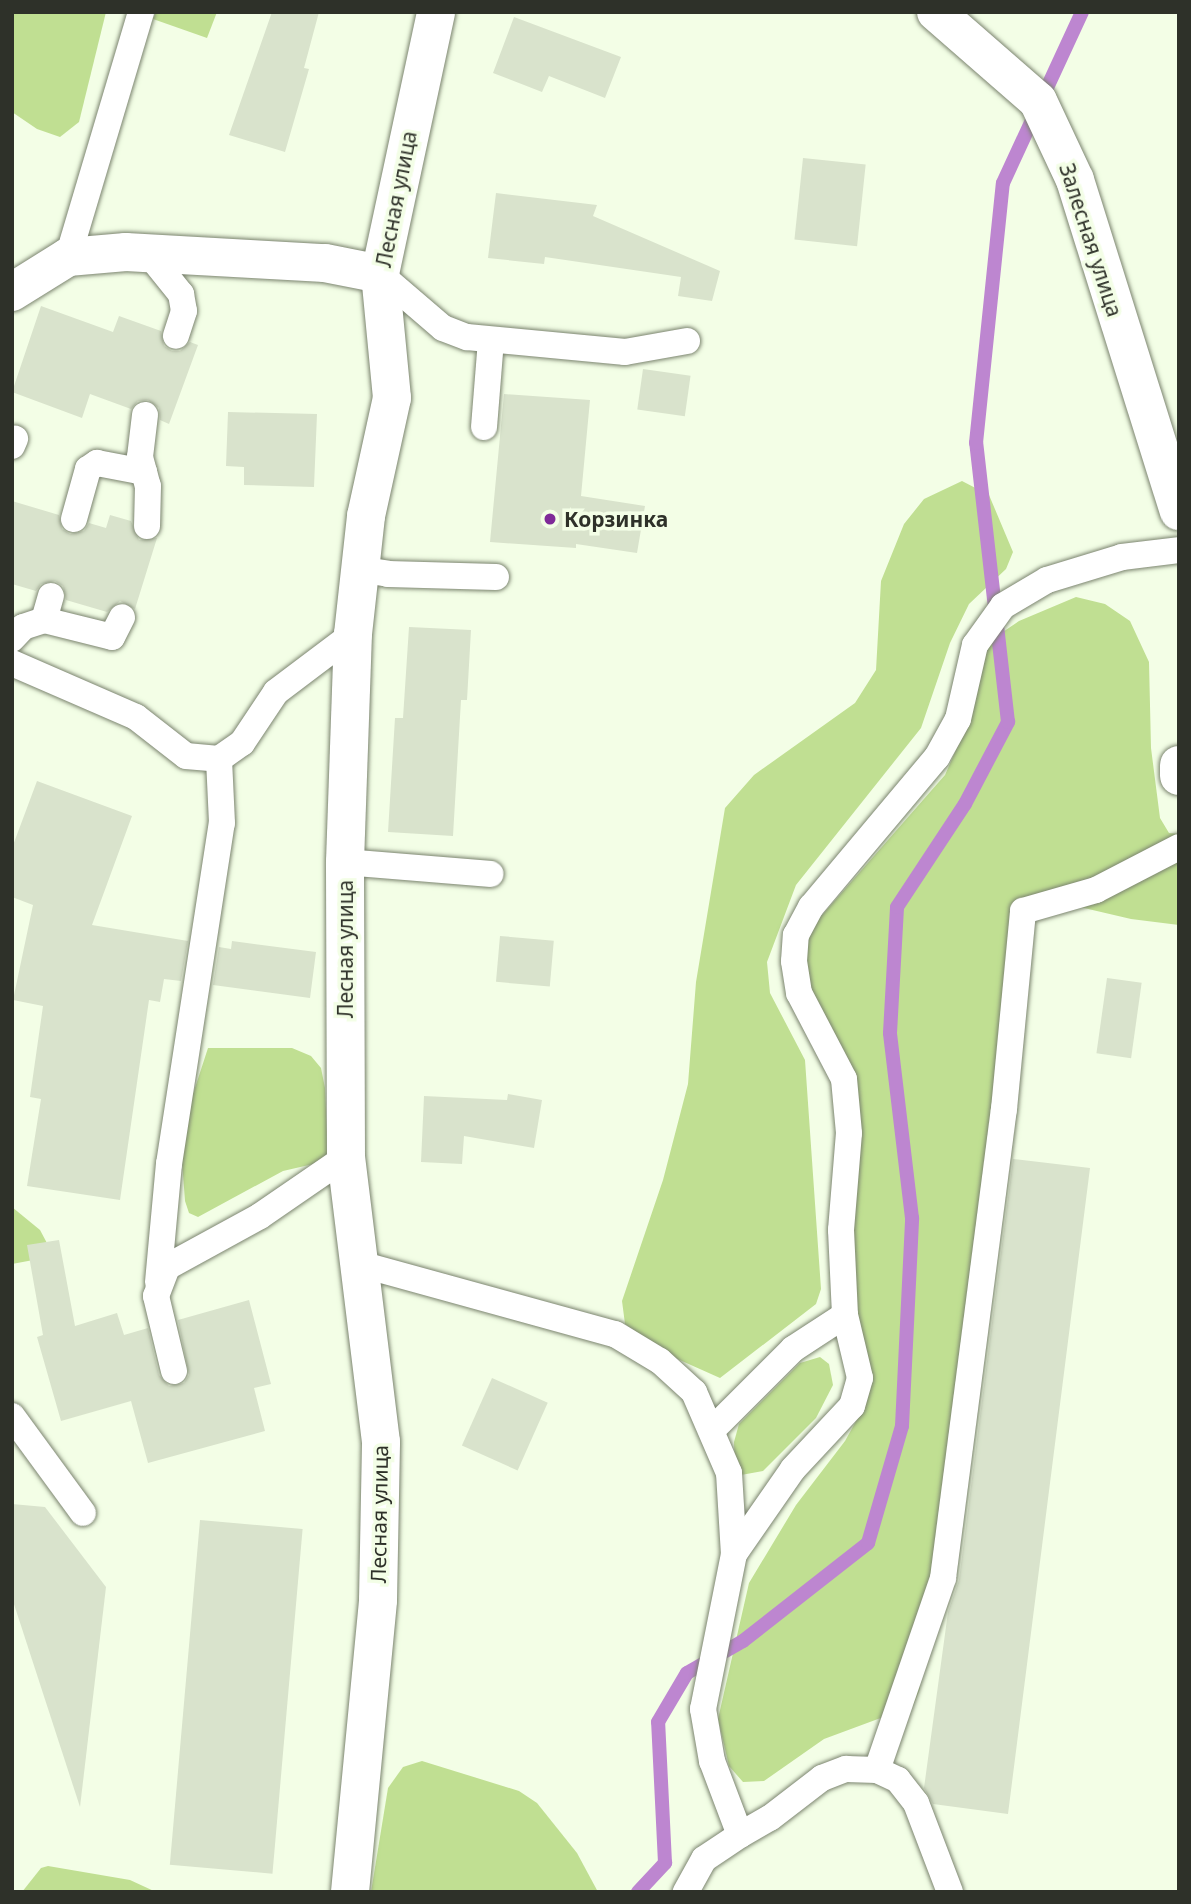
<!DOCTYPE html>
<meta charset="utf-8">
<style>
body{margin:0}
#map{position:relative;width:1191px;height:1904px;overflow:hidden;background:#f3fee6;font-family:"Noto Sans",sans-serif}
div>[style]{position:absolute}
.green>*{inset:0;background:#c0df92}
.stream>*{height:14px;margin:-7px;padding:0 7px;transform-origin:7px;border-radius:7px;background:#bd86d0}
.building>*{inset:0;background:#d9e3cc;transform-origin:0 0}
.roads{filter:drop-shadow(0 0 2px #7b846f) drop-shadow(0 0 2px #7b846f)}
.lane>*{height:26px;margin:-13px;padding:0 13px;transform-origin:13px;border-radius:13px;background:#fff}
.street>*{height:38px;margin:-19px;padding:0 19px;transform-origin:19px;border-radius:19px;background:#fff}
.dots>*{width:19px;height:19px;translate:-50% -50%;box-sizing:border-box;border:4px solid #f3fee6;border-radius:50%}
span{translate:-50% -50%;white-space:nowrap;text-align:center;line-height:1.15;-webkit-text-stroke:7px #f3fee6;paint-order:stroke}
.street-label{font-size:21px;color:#2e3129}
.poi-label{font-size:21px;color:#2e3129;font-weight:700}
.left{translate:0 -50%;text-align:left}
.frame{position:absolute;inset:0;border:14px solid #2e3129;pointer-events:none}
</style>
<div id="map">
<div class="green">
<i style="clip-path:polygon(12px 12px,106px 12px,79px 122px,60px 137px,37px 129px,12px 112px)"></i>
<i style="clip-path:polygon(156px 12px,217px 12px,207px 38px,153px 19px)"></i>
<i style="clip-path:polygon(962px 481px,989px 495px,1013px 552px,1006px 569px,969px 604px,950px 643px,921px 728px,796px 885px,767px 962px,770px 993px,805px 1060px,821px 1289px,816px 1304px,720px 1378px,664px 1353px,625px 1324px,622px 1301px,663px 1180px,688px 1084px,696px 982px,725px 808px,754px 775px,855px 703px,876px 670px,881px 581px,904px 524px,924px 499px)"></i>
<i style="clip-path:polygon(1076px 597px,1105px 604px,1130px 621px,1149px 662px,1151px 748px,1160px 818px,1169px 833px,1179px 834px,1179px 925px,1131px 919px,1037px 897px,973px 1245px,937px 1554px,918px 1635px,920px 1689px,913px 1706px,824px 1739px,764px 1781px,743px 1782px,729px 1766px,718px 1719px,749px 1583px,796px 1505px,845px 1441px,865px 1405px,850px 1316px,854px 1117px,801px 987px,809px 930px,945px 775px,969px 720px,976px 666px,991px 640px,1019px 621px)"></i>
<i style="clip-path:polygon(208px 1048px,292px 1048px,311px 1056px,321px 1068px,325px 1088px,328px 1155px,322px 1162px,283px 1171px,198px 1217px,189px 1213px,185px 1201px,180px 1134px)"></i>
<i style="clip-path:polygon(12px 1207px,40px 1230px,48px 1245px,44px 1258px,12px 1264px)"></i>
<i style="clip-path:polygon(820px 1357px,829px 1364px,833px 1385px,816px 1418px,763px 1471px,741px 1475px,735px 1468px,734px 1442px,739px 1424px,800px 1363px)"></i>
<i style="clip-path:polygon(422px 1761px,519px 1791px,537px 1803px,577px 1853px,598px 1892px,371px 1892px,388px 1788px,403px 1767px)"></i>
<i style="clip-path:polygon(48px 1866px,130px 1880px,156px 1892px,22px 1892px,41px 1868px)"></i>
</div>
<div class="stream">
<i style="left:638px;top:1892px;width:40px;rotate:-47deg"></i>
<i style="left:665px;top:1863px;width:141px;rotate:-92.8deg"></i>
<i style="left:658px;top:1722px;width:57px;rotate:-59.4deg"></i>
<i style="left:687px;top:1673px;width:64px;rotate:-29.7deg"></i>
<i style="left:743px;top:1641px;width:159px;rotate:-38.1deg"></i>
<i style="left:868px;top:1543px;width:122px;rotate:-73.8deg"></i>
<i style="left:902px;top:1426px;width:208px;rotate:-87.2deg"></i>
<i style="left:912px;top:1218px;width:186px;rotate:-96.8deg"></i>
<i style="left:890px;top:1033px;width:126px;rotate:-86.8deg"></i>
<i style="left:897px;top:907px;width:123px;rotate:-56.6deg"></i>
<i style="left:965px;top:804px;width:93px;rotate:-62.3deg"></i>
<i style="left:1008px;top:722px;width:281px;rotate:-96.5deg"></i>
<i style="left:976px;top:443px;width:261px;rotate:-84.1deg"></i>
<i style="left:1003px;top:183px;width:188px;rotate:-65.2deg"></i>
</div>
<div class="building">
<i style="clip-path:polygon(272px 12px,319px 12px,304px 68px,309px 69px,285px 152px,229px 135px)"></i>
<i style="clip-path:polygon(514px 17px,621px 57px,605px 98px,549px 76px,542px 92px,493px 73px)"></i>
<i style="left:803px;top:158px;width:63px;height:82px;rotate:6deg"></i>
<i style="clip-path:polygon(496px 193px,597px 205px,593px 216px,720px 271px,712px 301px,678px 296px,681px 277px,545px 257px,544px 264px,488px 258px)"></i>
<i style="clip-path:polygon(41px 306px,113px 332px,119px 316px,161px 331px,164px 346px,172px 351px,180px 351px,190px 342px,198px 345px,169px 424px,160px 420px,159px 408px,148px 400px,138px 401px,131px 409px,90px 394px,82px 418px,12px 392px)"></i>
<i style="left:643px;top:369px;width:48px;height:41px;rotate:8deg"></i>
<i style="clip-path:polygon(504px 394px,590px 400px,581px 496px,645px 506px,637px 553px,576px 544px,576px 548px,490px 542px)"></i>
<i style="clip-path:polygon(228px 412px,317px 414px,314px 487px,244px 485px,244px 467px,226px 466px)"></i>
<i style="clip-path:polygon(12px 501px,59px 515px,62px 529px,70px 534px,84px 531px,89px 523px,106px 528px,110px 515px,131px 521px,139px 540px,157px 538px,135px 609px,120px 601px,107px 612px,66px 600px,63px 586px,55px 581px,41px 584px,36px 591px,12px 584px)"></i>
<i style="clip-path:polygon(409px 627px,471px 630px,467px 700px,461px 700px,453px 836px,388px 832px,395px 718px,403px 718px)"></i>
<i style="clip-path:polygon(37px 781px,132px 816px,92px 925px,188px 941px,181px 981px,164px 979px,160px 1002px,149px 1000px,120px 1200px,27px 1186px,41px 1099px,30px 1097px,43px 1006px,13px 1000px,33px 905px,12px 897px,12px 848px)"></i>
<i style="left:500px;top:936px;width:54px;height:46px;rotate:5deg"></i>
<i style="clip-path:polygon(232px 941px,316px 952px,310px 998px,213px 985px,219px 947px,231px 949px)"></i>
<i style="left:1107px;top:978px;width:35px;height:76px;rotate:8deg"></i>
<i style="clip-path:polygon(508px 1094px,542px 1100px,534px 1148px,464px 1136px,462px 1164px,421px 1162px,424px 1096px,507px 1100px)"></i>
<i style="clip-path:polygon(1013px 1159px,1090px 1168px,1008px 1814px,933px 1804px,924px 1788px,948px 1612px,959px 1580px)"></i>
<i style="clip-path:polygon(59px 1240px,75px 1326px,117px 1313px,124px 1335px,148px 1328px,159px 1375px,169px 1386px,184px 1383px,189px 1375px,178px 1320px,249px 1300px,271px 1384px,254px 1388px,265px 1431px,148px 1463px,131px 1401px,61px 1421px,37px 1337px,43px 1335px,27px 1245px)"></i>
<i style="left:492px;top:1378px;width:61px;height:74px;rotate:24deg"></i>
<i style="clip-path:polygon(12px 1504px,45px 1507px,106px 1587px,80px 1807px,12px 1598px)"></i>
<i style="left:200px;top:1520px;width:103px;height:346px;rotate:5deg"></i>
</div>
<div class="roads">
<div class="lane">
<i style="left:148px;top:253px;width:53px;rotate:51.2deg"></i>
<i style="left:181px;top:294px;width:17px;rotate:80deg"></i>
<i style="left:184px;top:311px;width:26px;rotate:108deg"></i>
<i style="left:68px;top:257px;width:256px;rotate:-73.4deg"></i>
<i style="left:380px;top:274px;width:83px;rotate:40.6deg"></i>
<i style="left:443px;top:328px;width:26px;rotate:21deg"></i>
<i style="left:467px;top:337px;width:159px;rotate:5.4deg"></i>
<i style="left:625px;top:352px;width:63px;rotate:-10.1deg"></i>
<i style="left:145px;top:415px;width:42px;rotate:96.8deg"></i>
<i style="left:140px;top:457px;width:30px;rotate:75deg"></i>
<i style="left:148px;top:486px;width:40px;rotate:91.4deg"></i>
<i style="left:484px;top:427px;width:87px;rotate:-85.4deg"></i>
<i style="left:12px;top:446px;width:8px;rotate:-67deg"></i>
<i style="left:74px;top:519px;width:52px;rotate:-74.4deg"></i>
<i style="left:88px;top:469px;width:11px;rotate:-34deg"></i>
<i style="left:97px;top:463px;width:48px;rotate:10.8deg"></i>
<i style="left:358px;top:569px;width:30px;rotate:9deg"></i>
<i style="left:388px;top:574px;width:108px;rotate:1.6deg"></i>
<i style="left:44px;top:620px;width:25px;rotate:-74deg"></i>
<i style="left:12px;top:639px;width:16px;rotate:-47deg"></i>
<i style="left:23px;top:627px;width:22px;rotate:-18deg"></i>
<i style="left:44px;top:620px;width:70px;rotate:14deg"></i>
<i style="left:112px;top:637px;width:22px;rotate:-63deg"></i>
<i style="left:12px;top:663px;width:135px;rotate:23.5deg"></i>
<i style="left:136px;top:717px;width:63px;rotate:38deg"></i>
<i style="left:186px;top:756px;width:33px;rotate:5deg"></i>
<i style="left:219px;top:759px;width:28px;rotate:-35deg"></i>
<i style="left:242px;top:743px;width:61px;rotate:-56.3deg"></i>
<i style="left:276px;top:692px;width:96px;rotate:-37deg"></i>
<i style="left:345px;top:862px;width:146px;rotate:4.7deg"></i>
<i style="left:360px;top:1264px;width:264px;rotate:15.4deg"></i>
<i style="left:615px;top:1334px;width:52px;rotate:31deg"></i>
<i style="left:660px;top:1361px;width:46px;rotate:42.4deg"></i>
<i style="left:694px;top:1392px;width:88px;rotate:66.6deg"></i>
<i style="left:729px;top:1473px;width:81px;rotate:86.5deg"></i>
<i style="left:734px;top:1554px;width:158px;rotate:101.3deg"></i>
<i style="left:703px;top:1709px;width:53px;rotate:80.2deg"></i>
<i style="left:712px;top:1761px;width:79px;rotate:69.3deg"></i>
<i style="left:740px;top:1835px;width:43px;rotate:146.3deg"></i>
<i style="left:704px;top:1859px;width:38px;rotate:119deg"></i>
<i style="left:158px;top:1282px;width:119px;rotate:-84.7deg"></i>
<i style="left:169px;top:1164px;width:345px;rotate:-81.2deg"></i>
<i style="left:222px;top:823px;width:64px;rotate:-92.7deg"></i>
<i style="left:174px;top:1371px;width:77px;rotate:-103.5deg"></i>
<i style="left:156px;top:1296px;width:31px;rotate:-69deg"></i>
<i style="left:167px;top:1267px;width:106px;rotate:-28.7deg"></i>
<i style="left:260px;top:1216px;width:104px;rotate:-34.5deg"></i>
<i style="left:12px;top:1416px;width:120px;rotate:53.8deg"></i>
<i style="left:712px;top:1430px;width:115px;rotate:-45deg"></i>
<i style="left:793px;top:1349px;width:62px;rotate:-33.2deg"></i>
<i style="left:734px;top:1554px;width:103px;rotate:-55.2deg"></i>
<i style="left:793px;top:1469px;width:86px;rotate:-46.9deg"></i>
<i style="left:852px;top:1406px;width:29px;rotate:-74deg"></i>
<i style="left:860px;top:1378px;width:65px;rotate:-103.4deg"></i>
<i style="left:845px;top:1315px;width:85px;rotate:-92.7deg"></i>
<i style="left:841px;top:1230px;width:97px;rotate:-85.3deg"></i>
<i style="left:849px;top:1133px;width:54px;rotate:-95.3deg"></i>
<i style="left:844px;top:1079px;width:97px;rotate:-117.6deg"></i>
<i style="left:799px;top:993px;width:32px;rotate:-99deg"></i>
<i style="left:794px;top:961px;width:26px;rotate:-86deg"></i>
<i style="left:796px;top:935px;width:32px;rotate:-62deg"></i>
<i style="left:811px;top:907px;width:196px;rotate:-50deg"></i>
<i style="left:937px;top:757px;width:43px;rotate:-61.1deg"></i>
<i style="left:958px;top:719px;width:76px;rotate:-77.1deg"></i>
<i style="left:975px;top:645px;width:48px;rotate:-54.3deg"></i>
<i style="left:1003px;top:606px;width:51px;rotate:-30.6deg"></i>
<i style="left:1047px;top:580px;width:78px;rotate:-17deg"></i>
<i style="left:1122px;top:557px;width:57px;rotate:-7deg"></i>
<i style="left:877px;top:1770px;width:203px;rotate:-71deg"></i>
<i style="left:943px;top:1578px;width:473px;rotate:-82.6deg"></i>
<i style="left:1004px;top:1109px;width:199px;rotate:-84.5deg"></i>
<i style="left:1023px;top:911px;width:76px;rotate:-16deg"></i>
<i style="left:1096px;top:890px;width:93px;rotate:-27.4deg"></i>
<i style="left:740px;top:1835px;width:34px;rotate:-30deg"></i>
<i style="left:770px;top:1818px;width:66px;rotate:-37.6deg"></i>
<i style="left:822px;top:1778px;width:26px;rotate:-21deg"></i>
<i style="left:846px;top:1769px;width:31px;rotate:2deg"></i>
<i style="left:877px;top:1770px;width:23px;rotate:25deg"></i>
<i style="left:898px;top:1780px;width:29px;rotate:52deg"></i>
<i style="left:916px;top:1803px;width:95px;rotate:69.1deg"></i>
</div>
<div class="street">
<i style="left:936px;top:12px;width:135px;rotate:41.1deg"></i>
<i style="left:1038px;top:101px;width:87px;rotate:64.9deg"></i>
<i style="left:1075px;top:180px;width:347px;rotate:72.6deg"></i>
<i style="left:12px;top:292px;width:66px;rotate:-32deg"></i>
<i style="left:68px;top:257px;width:58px;rotate:-4.9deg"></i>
<i style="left:126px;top:252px;width:199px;rotate:3.2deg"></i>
<i style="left:325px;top:263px;width:56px;rotate:11.3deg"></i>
<i style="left:1179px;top:765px;width:11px;rotate:90deg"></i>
<i style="left:350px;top:1892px;width:293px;rotate:-84.5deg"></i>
<i style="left:378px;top:1600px;width:158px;rotate:-88.9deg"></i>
<i style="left:381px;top:1442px;width:287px;rotate:-97deg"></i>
<i style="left:346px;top:1157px;width:295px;rotate:-90.2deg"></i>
<i style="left:345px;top:862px;width:228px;rotate:-88deg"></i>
<i style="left:353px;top:634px;width:119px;rotate:-83.7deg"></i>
<i style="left:366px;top:516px;width:121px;rotate:-77.6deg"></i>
<i style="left:392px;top:398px;width:125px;rotate:-95.5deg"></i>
<i style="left:380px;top:274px;width:268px;rotate:-77.9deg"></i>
</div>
</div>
<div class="dots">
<i style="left:550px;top:519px;background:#7f2a98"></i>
</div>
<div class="street-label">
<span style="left:396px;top:199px;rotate:-79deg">Лесная улица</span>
<span style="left:1091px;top:240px;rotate:72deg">Залесная улица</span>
<span style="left:345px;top:949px;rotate:-90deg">Лесная улица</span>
<span style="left:379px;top:1514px;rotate:-89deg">Лесная улица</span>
</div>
<div class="poi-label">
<span class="left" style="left:564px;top:519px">Корзинка</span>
</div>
<div class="frame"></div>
</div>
